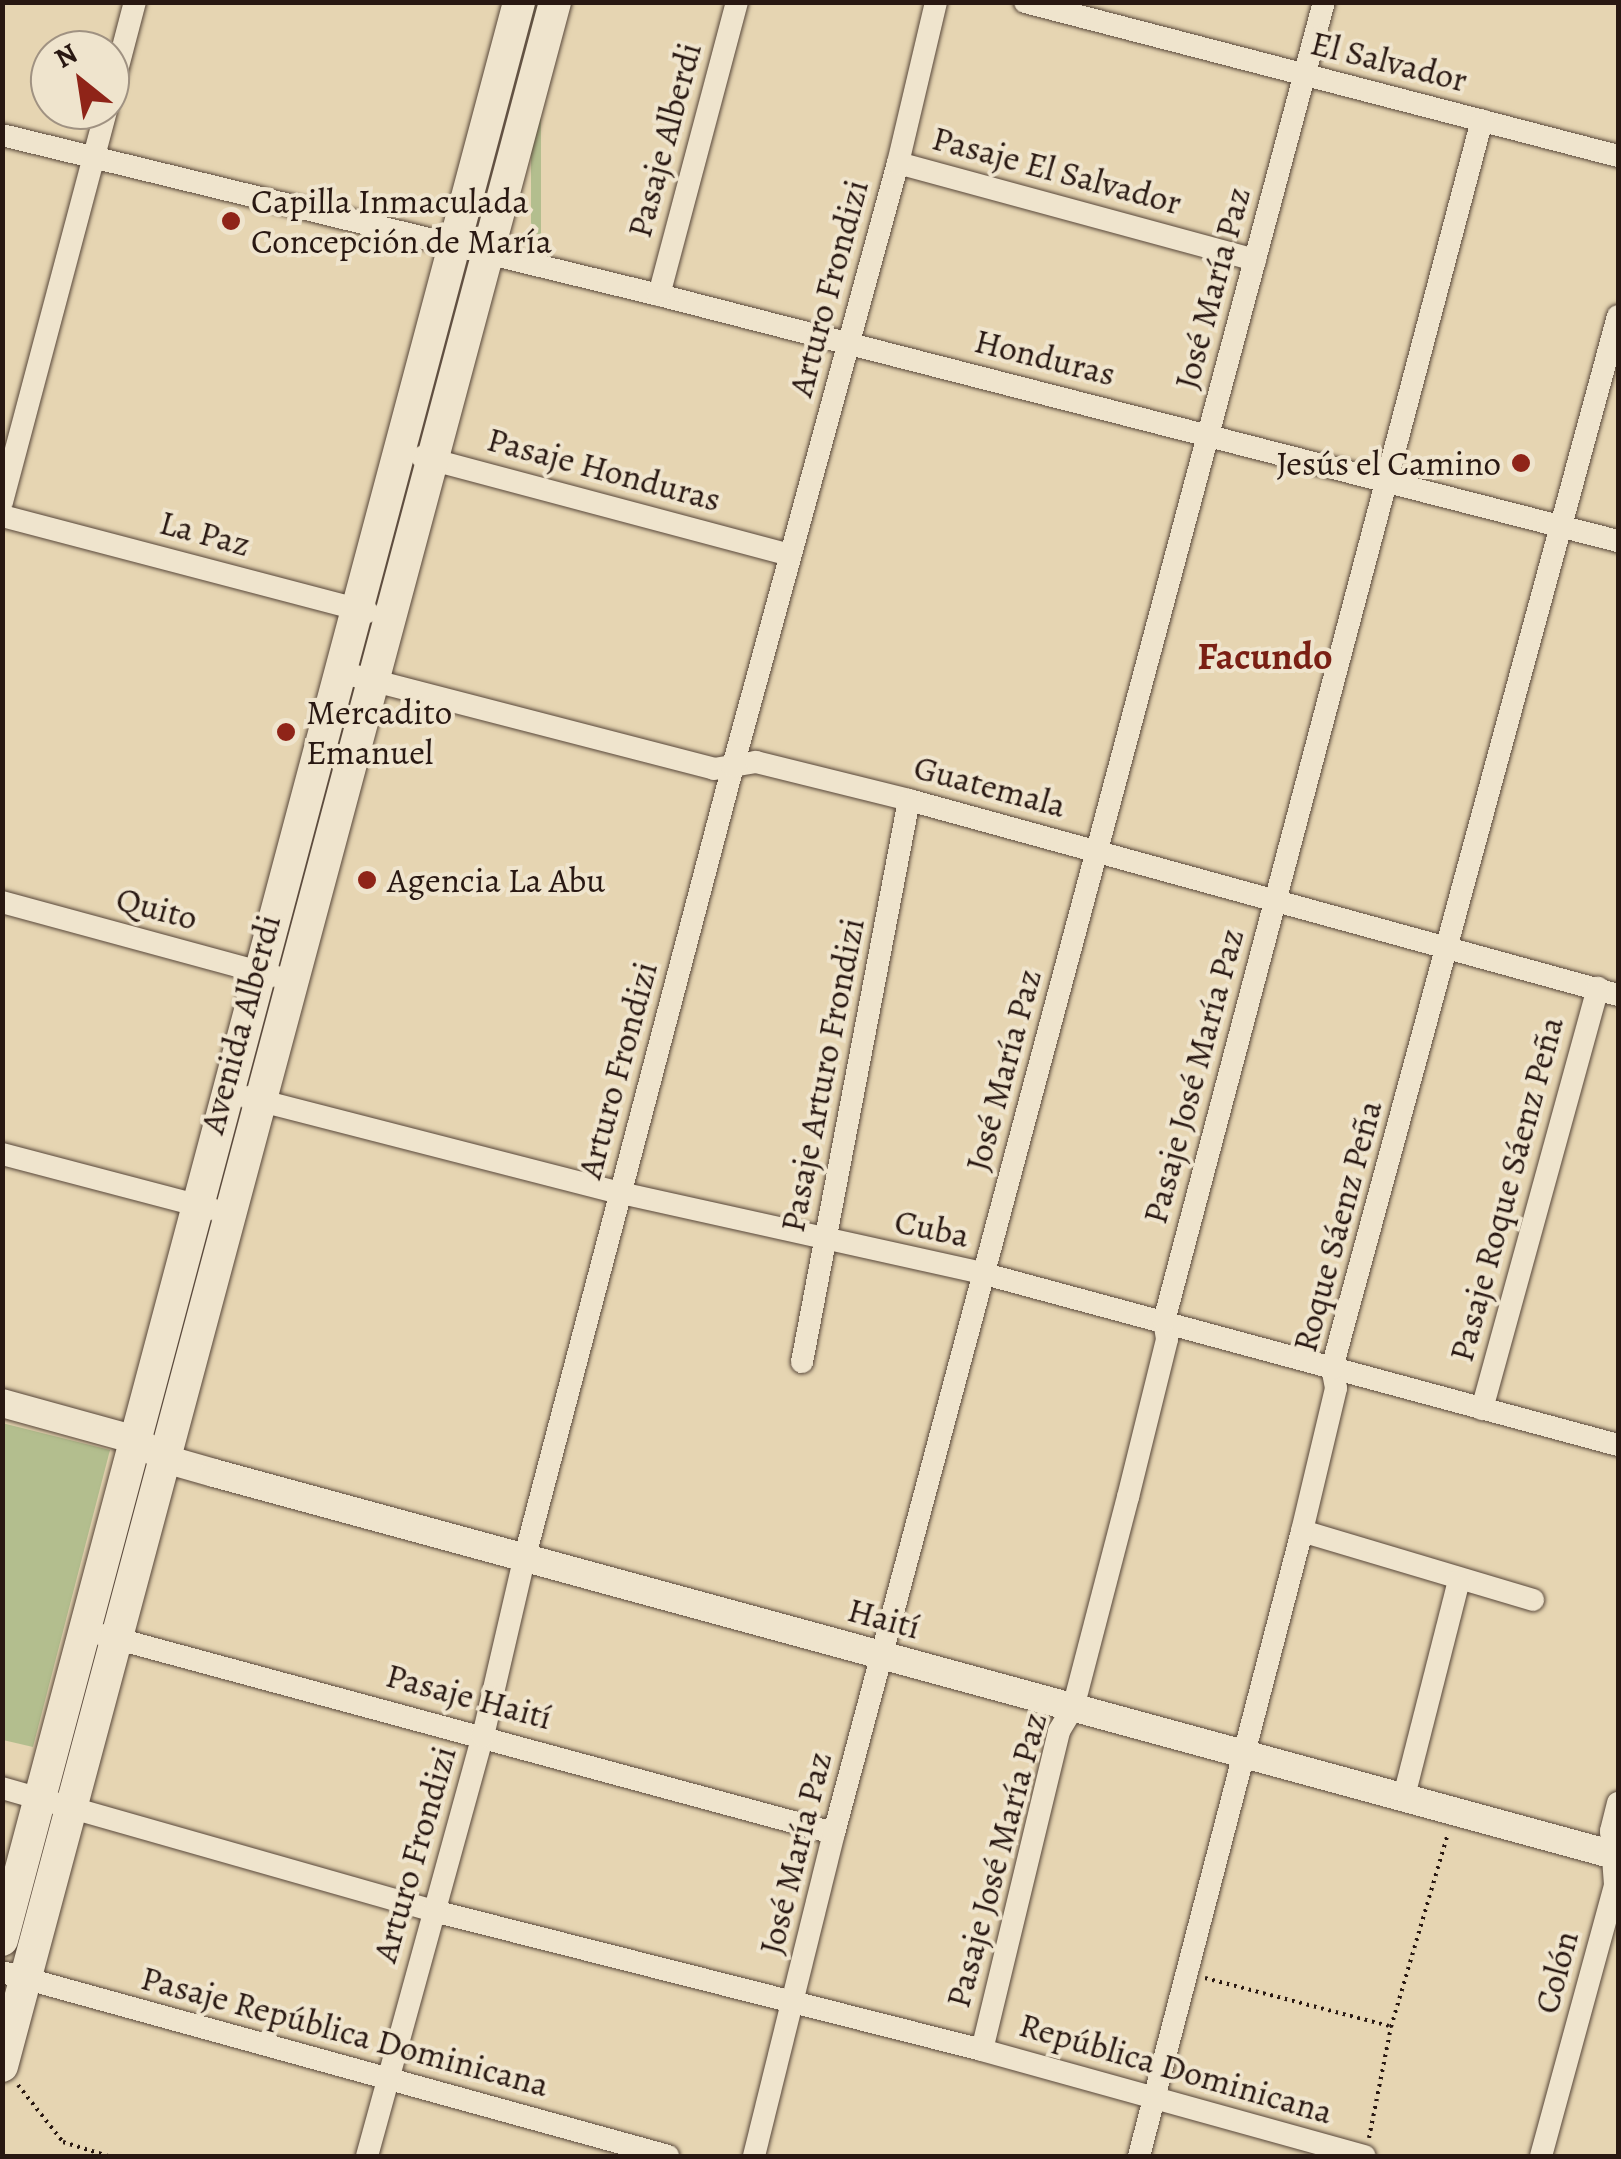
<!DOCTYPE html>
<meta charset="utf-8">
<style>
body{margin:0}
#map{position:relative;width:1621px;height:2159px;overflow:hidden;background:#e6d5b2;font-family:Alegreya,serif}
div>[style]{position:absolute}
.green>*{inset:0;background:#b3be8e;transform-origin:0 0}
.path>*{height:4px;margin-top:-2px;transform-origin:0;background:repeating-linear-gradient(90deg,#291812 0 2.5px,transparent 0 7.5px)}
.roads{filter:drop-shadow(0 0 2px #58473a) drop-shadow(0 0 2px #58473a)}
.minor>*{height:22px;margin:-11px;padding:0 11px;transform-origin:11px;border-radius:11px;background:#efe4cd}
.tertiary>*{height:28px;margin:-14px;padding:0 14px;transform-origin:14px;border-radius:14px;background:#efe4cd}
.secondary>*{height:32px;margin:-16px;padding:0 16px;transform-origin:16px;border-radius:16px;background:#efe4cd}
.dots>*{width:28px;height:28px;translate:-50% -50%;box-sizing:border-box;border:5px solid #efe4cd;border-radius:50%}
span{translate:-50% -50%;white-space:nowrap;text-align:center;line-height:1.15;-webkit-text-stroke:8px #efe4cd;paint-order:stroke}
.street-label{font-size:35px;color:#291812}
.poi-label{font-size:35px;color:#291812}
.left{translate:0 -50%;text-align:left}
.right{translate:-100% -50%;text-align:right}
.neighbourhood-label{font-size:38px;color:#7a1f14;font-weight:700}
.frame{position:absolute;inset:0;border:5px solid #291812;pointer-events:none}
.north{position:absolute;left:30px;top:30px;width:100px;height:100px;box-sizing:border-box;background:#efe4cd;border:2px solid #a09282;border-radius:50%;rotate:330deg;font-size:28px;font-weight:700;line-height:40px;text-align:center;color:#291812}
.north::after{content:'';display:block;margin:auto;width:35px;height:45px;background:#8f2418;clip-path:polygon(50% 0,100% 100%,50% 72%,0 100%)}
</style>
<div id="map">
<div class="green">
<i style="left:531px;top:3px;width:10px;height:231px"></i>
<i style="clip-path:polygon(2px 1423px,110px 1450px,33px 1747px,3px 1740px)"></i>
</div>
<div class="path">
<i style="left:1205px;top:1978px;width:190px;rotate:14.6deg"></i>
<i style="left:18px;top:2085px;width:73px;rotate:51.7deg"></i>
<i style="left:63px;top:2142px;width:47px;rotate:17.3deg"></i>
<i style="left:1369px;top:2138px;width:113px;rotate:-78.8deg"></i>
<i style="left:1391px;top:2027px;width:202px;rotate:-73.6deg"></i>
</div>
<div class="roads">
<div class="minor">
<i style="left:1025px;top:2px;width:613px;rotate:14.56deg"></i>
<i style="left:110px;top:97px;width:98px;rotate:-75.3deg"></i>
<i style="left:2px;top:135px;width:676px;rotate:13.69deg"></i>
<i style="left:659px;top:295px;width:990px;rotate:14.39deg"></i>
<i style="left:898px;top:163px;width:370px;rotate:15.2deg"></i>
<i style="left:659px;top:295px;width:303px;rotate:-75.1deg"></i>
<i style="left:422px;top:457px;width:381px;rotate:14.9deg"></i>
<i style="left:2px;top:502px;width:406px;rotate:-75.1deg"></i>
<i style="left:2px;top:516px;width:378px;rotate:14.7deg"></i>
<i style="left:340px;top:672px;width:386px;rotate:14.5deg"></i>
<i style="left:714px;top:769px;width:43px;rotate:-9.5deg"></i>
<i style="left:756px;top:762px;width:158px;rotate:13.9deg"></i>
<i style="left:909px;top:800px;width:735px;rotate:15.38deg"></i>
<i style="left:2px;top:902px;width:282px;rotate:15.2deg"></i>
<i style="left:246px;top:1097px;width:387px;rotate:14.4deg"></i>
<i style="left:621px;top:1193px;width:373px;rotate:12.5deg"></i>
<i style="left:985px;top:1274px;width:656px;rotate:15.12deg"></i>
<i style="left:2px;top:1154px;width:217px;rotate:14.7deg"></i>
<i style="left:802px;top:1362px;width:572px;rotate:-79.22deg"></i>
<i style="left:1482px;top:1409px;width:437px;rotate:-74.6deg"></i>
<i style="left:1302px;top:1531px;width:241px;rotate:16.6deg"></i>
<i style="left:103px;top:1635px;width:757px;rotate:15.16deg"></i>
<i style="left:2px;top:1788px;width:449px;rotate:15.9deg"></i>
<i style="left:434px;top:1911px;width:565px;rotate:14.23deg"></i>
<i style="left:982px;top:2050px;width:397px;rotate:15.5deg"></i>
<i style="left:1403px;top:1800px;width:227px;rotate:-75.7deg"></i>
<i style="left:2px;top:1972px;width:691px;rotate:15.44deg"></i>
<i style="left:982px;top:2050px;width:328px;rotate:-76.4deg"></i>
<i style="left:1059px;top:1731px;width:27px;rotate:-59deg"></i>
<i style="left:1073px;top:1708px;width:218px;rotate:-75.4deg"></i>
<i style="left:1128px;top:1497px;width:163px;rotate:-76.1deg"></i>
<i style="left:1167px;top:1339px;width:18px;rotate:-99deg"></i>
<i style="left:1164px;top:1321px;width:1242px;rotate:-75.17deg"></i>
<i style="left:367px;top:2156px;width:436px;rotate:-74.6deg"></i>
<i style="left:483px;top:1736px;width:185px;rotate:-76.9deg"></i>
<i style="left:525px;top:1556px;width:817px;rotate:-75.25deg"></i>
<i style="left:733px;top:766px;width:625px;rotate:-74.7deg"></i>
<i style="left:898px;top:163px;width:165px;rotate:-76.7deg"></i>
<i style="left:754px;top:2156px;width:333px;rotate:-76.1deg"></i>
<i style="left:834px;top:1833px;width:1895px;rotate:-75.02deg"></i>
<i style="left:1139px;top:2156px;width:646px;rotate:-75.38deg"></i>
<i style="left:1302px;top:1531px;width:147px;rotate:-76.6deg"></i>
<i style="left:1336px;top:1388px;width:20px;rotate:-101deg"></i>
<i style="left:1332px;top:1368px;width:1090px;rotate:-74.79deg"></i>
<i style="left:1541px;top:2156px;width:281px;rotate:-74.7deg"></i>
<i style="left:1615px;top:1885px;width:54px;rotate:-94.2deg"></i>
<i style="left:1611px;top:1831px;width:29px;rotate:-76deg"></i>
</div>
<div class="tertiary">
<i style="left:2px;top:1403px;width:139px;rotate:15.4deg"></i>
<i style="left:136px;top:1440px;width:35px;rotate:33deg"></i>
<i style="left:165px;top:1459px;width:51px;rotate:15.9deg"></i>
<i style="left:214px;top:1473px;width:1455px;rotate:15.26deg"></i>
</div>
<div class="secondary">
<i style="left:2px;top:1940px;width:2006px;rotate:-75.06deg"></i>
<i style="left:2px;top:2066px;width:2137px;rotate:-75deg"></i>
</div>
</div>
<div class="dots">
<i style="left:231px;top:221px;background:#8f2418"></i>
<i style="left:1521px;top:463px;background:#8f2418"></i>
<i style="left:286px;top:732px;background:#8f2418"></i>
<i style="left:367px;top:880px;background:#8f2418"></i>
</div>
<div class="street-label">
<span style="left:1389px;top:61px;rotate:14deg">El Salvador</span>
<span style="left:664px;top:140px;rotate:-75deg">Pasaje Alberdi</span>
<span style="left:1057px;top:170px;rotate:15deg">Pasaje El Salvador</span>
<span style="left:828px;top:288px;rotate:-75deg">Arturo Frondizi</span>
<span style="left:1212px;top:288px;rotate:-75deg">José María Paz</span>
<span style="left:1045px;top:357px;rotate:14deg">Honduras</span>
<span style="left:604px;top:469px;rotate:15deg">Pasaje Honduras</span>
<span style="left:205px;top:533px;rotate:15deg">La Paz</span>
<span style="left:990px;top:786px;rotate:15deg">Guatemala</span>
<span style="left:157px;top:908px;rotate:15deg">Quito</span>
<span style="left:240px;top:1024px;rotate:-75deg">Avenida Alberdi</span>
<span style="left:617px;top:1070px;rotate:-75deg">Arturo Frondizi</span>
<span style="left:1003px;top:1070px;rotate:-75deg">José María Paz</span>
<span style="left:822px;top:1075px;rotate:-79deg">Pasaje Arturo Frondizi</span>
<span style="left:1193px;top:1076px;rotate:-75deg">Pasaje José María Paz</span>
<span style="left:1506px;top:1189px;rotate:-75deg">Pasaje Roque Sáenz Peña</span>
<span style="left:1337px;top:1226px;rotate:-75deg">Roque Sáenz Peña</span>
<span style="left:932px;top:1228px;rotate:12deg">Cuba</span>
<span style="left:884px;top:1618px;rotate:15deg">Haití</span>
<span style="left:469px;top:1696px;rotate:15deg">Pasaje Haití</span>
<span style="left:795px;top:1853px;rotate:-76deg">José María Paz</span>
<span style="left:414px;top:1854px;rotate:-74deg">Arturo Frondizi</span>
<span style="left:996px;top:1860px;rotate:-75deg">Pasaje José María Paz</span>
<span style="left:1556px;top:1972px;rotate:-75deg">Colón</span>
<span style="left:345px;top:2031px;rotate:15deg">Pasaje República Dominicana</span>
<span style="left:1176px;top:2068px;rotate:16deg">República Dominicana</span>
</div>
<div class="poi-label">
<span class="left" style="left:251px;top:221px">Capilla Inmaculada<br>Concepción de María</span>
<span class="right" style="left:1501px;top:463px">Jesús el Camino</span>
<span class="left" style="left:306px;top:732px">Mercadito<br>Emanuel</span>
<span class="left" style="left:387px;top:880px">Agencia La Abu</span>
</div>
<div class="neighbourhood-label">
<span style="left:1265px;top:657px">Facundo</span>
</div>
<div class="frame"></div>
<div class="north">N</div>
</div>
